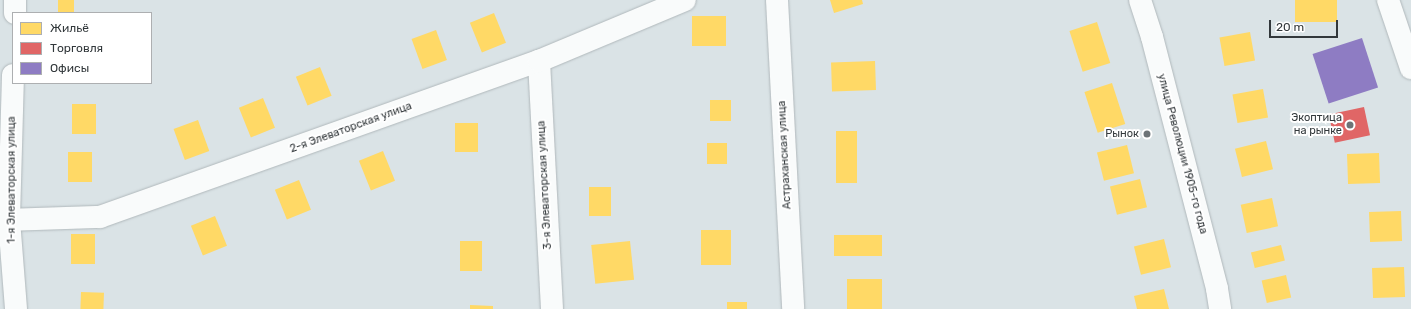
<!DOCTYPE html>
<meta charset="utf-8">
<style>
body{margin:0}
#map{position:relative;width:1411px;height:309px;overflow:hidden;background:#dae3e6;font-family:Rubik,sans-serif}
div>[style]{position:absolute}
.homes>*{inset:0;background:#ffd966;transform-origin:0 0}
.shops>*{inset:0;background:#e06666;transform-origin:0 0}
.offices>*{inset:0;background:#8e7cc3;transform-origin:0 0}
.roads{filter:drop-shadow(0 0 1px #b0b8bb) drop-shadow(0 0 1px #b0b8bb)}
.street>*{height:22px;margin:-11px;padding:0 11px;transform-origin:11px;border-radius:11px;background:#f9fbfb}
.secondary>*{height:22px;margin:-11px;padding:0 11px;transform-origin:11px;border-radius:11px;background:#f9fbfb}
.dots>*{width:11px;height:11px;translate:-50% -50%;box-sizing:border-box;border:2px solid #fff;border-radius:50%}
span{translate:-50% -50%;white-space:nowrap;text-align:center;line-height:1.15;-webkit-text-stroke:4px #fff;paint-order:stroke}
.poi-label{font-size:11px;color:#32383b}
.right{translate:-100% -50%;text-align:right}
.street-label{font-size:11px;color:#32383b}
.legend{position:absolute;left:12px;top:12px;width:140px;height:72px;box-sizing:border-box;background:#fff;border:1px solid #adafb1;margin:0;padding:5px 7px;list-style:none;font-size:12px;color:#32383b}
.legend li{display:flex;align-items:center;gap:8px;height:20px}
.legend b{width:20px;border:1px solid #adafb1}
.scale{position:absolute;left:1269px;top:20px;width:69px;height:18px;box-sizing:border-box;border:2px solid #32383b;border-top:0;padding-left:5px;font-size:12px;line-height:14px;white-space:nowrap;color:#32383b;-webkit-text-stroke:3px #fff;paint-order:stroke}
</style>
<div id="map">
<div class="homes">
<i style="left:58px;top:0;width:16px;height:13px"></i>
<i style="clip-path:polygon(830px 0,862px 0,863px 4px,834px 13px)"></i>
<i style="left:1295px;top:0;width:42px;height:22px"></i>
<i style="left:494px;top:13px;width:32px;height:26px;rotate:68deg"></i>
<i style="left:692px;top:16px;width:34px;height:30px"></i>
<i style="left:1097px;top:22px;width:43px;height:29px;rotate:72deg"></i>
<i style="left:436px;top:30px;width:32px;height:26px;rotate:70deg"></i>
<i style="left:1250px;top:32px;width:29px;height:31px;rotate:80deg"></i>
<i style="left:875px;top:61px;width:29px;height:44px;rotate:88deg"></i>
<i style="left:320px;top:67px;width:31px;height:26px;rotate:68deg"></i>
<i style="left:1112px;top:83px;width:43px;height:29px;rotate:72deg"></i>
<i style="left:1263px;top:89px;width:29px;height:31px;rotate:80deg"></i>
<i style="left:263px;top:98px;width:32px;height:26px;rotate:68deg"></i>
<i style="left:710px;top:100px;width:21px;height:21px"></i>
<i style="left:72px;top:104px;width:24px;height:30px"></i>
<i style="left:198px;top:120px;width:33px;height:26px;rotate:70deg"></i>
<i style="left:455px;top:123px;width:23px;height:29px"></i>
<i style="left:836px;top:131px;width:21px;height:52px"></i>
<i style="left:1266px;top:141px;width:29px;height:32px;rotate:76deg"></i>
<i style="left:707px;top:143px;width:20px;height:21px"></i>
<i style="left:1127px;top:145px;width:29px;height:31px;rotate:76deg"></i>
<i style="left:383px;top:151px;width:32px;height:26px;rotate:68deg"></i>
<i style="left:68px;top:152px;width:24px;height:30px"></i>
<i style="left:1379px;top:153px;width:30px;height:32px;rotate:88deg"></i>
<i style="left:1140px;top:179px;width:29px;height:31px;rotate:76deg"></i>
<i style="left:299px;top:180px;width:32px;height:26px;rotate:68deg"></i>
<i style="left:589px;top:187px;width:22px;height:29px"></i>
<i style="left:1272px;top:198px;width:29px;height:32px;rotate:78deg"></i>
<i style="left:1401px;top:211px;width:30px;height:32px;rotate:88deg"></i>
<i style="left:215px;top:216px;width:32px;height:26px;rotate:68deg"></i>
<i style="left:701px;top:230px;width:30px;height:35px"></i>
<i style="left:71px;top:234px;width:24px;height:30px"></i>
<i style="left:834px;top:235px;width:48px;height:21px"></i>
<i style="left:1164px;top:239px;width:29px;height:31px;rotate:76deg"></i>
<i style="left:460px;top:241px;width:22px;height:30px"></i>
<i style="left:630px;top:241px;width:39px;height:39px;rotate:84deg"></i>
<i style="left:1281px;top:245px;width:16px;height:31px;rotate:76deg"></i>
<i style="left:1404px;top:267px;width:30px;height:32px;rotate:88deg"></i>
<i style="left:1286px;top:275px;width:23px;height:25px;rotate:77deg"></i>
<i style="left:847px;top:279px;width:35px;height:30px"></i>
<i style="clip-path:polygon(1164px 289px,1169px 309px,1137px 309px,1134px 296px)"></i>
<i style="left:81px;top:292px;width:23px;height:17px;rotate:2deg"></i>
<i style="left:727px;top:302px;width:20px;height:7px"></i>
<i style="clip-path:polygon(470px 305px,493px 306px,493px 309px,470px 309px)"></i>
</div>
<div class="shops">
<i style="left:1364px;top:107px;width:29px;height:36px;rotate:78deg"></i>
</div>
<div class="offices">
<i style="left:1362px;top:38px;width:52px;height:52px;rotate:72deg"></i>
</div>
<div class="roads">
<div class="street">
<i style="left:777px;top:0;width:309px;rotate:87deg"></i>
<i style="left:1388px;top:0;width:72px;rotate:71.3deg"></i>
<i style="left:15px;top:13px;width:13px;rotate:-90deg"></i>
<i style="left:539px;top:61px;width:248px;rotate:87deg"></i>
<i style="left:13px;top:75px;width:145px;rotate:91.6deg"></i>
<i style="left:9px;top:220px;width:89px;rotate:85.5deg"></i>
<i style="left:9px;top:220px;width:91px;rotate:-1.9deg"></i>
<i style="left:100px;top:217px;width:466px;rotate:-19.6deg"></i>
<i style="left:539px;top:61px;width:158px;rotate:-22.7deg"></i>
</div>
<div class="secondary">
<i style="left:1140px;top:0;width:39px;rotate:72deg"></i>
<i style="left:1152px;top:37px;width:260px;rotate:75.5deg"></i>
<i style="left:1217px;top:289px;width:20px;rotate:81deg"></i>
</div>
</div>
<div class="dots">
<i style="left:1350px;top:125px;background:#6d7477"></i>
<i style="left:1147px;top:134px;background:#6d7477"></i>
</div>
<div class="poi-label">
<span class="right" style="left:1342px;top:125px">Экоптица<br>на рынке</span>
<span class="right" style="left:1139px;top:134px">Рынок</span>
</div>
<div class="street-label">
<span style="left:351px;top:128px;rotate:-20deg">2-я Элеваторская улица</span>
<span style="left:1182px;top:154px;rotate:75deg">улица Революции 1905-го года</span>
<span style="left:785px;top:155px;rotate:-93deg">Астраханская улица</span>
<span style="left:12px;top:180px;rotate:-90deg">1-я Элеваторская улица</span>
<span style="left:545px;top:185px;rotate:-93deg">3-я Элеваторская улица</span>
</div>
<ul class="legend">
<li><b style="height:11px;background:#ffd966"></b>Жильё</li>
<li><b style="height:11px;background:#e06666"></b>Торговля</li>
<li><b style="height:11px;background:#8e7cc3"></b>Офисы</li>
</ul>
<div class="scale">20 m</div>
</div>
